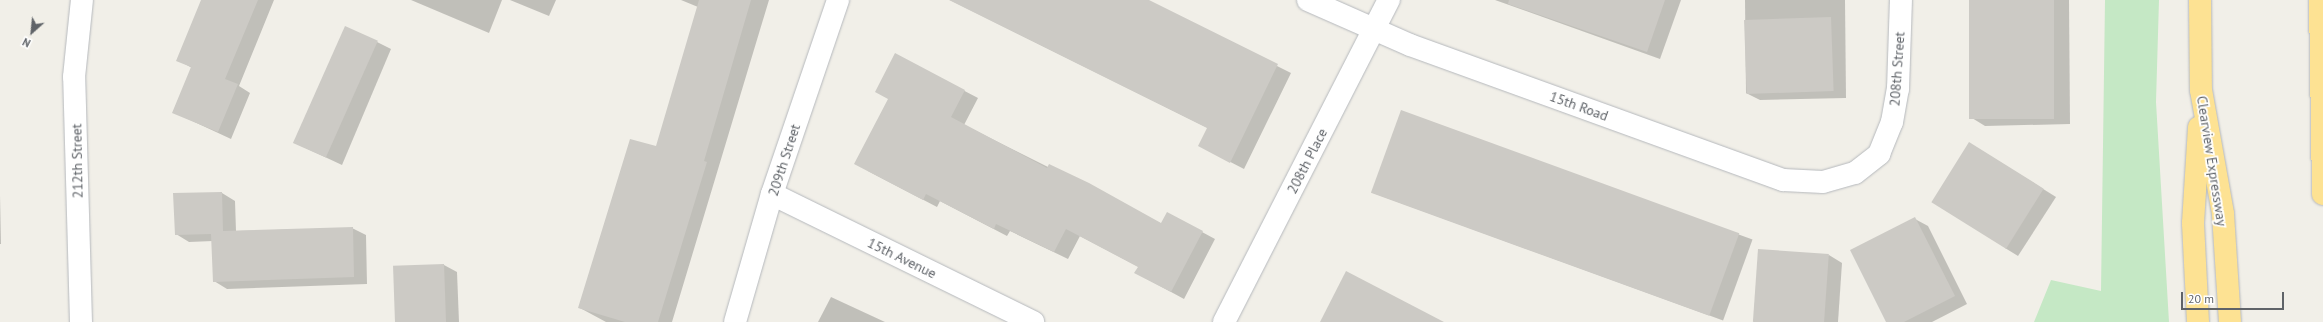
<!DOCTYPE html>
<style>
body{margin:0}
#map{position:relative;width:2323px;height:322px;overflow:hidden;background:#f1efe8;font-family:"PT Sans",sans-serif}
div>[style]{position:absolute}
.green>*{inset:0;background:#c5e8c5}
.shadow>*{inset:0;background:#0003;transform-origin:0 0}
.building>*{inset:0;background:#cccac5;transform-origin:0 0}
.roads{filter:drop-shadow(0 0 1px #b5b8bc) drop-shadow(0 0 1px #b5b8bc)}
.street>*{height:22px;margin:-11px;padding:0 11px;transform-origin:11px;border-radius:11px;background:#fff}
.highway>*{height:22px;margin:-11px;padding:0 11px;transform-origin:11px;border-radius:11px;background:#fde293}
span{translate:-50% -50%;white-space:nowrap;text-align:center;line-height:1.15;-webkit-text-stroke:3.5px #fff;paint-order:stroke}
.street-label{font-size:14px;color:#5f6368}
.north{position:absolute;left:12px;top:12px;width:40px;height:40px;-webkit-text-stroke:3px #fff;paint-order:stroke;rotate:207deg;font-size:11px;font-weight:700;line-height:16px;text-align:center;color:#5f6368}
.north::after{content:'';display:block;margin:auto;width:14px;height:18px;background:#5f6368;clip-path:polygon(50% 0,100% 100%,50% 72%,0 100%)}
.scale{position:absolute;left:2181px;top:292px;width:103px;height:18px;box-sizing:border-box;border:2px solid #5f6368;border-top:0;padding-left:5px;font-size:12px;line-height:14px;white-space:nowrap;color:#5f6368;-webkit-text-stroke:3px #fff;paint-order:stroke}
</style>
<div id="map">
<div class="green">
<i style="clip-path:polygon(2105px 0,2159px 0,2156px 102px,2169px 322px,2034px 322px,2051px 280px,2101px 291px)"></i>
</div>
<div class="shadow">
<i style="clip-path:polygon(202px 0,274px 0,239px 86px,250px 93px,231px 139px,173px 112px,192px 68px,178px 60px)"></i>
<i style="clip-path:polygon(411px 0,502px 0,489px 33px)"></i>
<i style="clip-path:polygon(510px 0,556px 0,549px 16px)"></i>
<i style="clip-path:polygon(681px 0,769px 0,672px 322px,606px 322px,580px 308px,657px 148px,698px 7px)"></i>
<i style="clip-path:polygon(950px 0,1146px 0,1291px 73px,1244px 169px,1213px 153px,1208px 128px)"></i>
<i style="clip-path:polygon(1495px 0,1681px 0,1660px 59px)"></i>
<i style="clip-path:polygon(1745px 0,1845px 0,1846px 98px,1760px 100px,1746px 93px)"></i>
<i style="clip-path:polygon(1970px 0,2069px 0,2070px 124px,1985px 126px,1972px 118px)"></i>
<i style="clip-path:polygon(377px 42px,391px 49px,342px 165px,297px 144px)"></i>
<i style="clip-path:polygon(896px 55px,978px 98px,964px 125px,1162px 224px,1202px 232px,1215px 239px,1184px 299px,1136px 273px,1139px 267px,1080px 236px,1068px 259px,1010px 231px,1007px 236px,940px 201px,937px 207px,868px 171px,889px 99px)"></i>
<i style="left:1402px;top:112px;width:373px;height:86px;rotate:20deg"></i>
<i style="clip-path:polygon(1982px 151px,2056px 197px,2018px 256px,2005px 248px)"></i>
<i style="clip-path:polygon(222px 193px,235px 201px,236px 231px,352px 228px,366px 235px,367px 284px,227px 289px,214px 281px,213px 241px,189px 242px,176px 234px)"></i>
<i style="clip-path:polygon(0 195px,1px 244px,0 244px)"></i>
<i style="clip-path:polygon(1915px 219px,1928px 226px,1967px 304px,1932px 322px,1887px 322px)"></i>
<i style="clip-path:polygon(1829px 255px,1842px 263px,1838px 322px,1753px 322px)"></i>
<i style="clip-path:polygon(444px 265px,457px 272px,459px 322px,396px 322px,394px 267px)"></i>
<i style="clip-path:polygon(831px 297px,885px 322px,818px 322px)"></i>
</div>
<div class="building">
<i style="clip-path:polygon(201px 0,258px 0,225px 79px,238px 84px,218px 132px,172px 113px,191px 67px,176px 61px)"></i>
<i style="clip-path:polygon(699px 0,751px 0,704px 161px,707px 162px,658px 322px,625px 322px,578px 308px,630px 139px,656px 146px)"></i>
<i style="clip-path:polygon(949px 0,1149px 0,1278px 64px,1230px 163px,1198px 146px,1207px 128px)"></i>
<i style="clip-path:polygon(1509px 0,1665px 0,1647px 52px,1508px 4px)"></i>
<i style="left:1969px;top:0;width:85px;height:119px"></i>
<i style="left:1831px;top:17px;width:74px;height:87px;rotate:88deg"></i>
<i style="left:345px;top:26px;width:36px;height:128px;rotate:24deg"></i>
<i style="clip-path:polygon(895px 53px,965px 90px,951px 117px,1047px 168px,1049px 164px,1089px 183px,1161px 223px,1167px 212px,1203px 231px,1171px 292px,1134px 273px,1138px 267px,1066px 229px,1054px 252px,996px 224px,994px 229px,926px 194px,923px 200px,854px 164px,888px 99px,875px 92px)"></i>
<i style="left:1401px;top:110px;width:360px;height:88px;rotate:20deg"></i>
<i style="left:1969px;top:142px;width:88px;height:71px;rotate:32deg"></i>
<i style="clip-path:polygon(222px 192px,223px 231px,353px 227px,354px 277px,213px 282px,211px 234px,175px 235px,173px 193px)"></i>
<i style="clip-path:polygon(1915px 217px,1955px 296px,1904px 322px,1886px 322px,1850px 250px)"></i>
<i style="left:1758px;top:249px;width:71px;height:73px;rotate:4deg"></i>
<i style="left:444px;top:264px;width:58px;height:51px;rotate:88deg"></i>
<i style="clip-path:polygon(1346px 271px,1444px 322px,1320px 322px)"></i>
</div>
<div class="roads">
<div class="street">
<i style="left:1308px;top:0;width:111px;rotate:23.8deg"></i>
<i style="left:1410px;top:45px;width:397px;rotate:19.9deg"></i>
<i style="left:1783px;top:180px;width:40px;rotate:2.9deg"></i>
<i style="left:1823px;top:182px;width:33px;rotate:-16deg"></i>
<i style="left:1855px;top:173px;width:31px;rotate:-38deg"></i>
<i style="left:1879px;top:154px;width:35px;rotate:-68deg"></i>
<i style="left:1892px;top:122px;width:34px;rotate:-80deg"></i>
<i style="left:1898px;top:89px;width:89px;rotate:-88.1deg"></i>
<i style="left:772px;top:194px;width:291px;rotate:26.1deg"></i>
<i style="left:81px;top:322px;width:245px;rotate:-91.6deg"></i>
<i style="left:74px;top:77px;width:77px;rotate:-84.1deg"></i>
<i style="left:735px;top:322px;width:133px;rotate:-73.9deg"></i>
<i style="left:772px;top:194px;width:205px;rotate:-71.2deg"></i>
<i style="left:1224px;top:322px;width:362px;rotate:-62.9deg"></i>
</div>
<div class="highway">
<i style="left:2200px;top:0;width:90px;rotate:89.4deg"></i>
<i style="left:2201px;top:90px;width:126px;rotate:79.9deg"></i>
<i style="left:2223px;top:214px;width:108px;rotate:86.3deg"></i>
<i style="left:2320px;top:0;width:194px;rotate:89.1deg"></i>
<i style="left:2198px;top:322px;width:99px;rotate:-92.9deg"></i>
<i style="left:2193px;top:223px;width:96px;rotate:-86.4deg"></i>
</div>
</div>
<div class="street-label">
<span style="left:1897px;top:69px;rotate:-86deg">208th Street</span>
<span style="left:1579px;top:106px;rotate:20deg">15th Road</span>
<span style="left:784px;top:160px;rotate:-72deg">209th Street</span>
<span style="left:77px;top:161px;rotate:-91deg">212th Street</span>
<span style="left:1307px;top:161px;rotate:-63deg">208th Place</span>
<span style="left:2212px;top:161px;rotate:81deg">Clearview Expressway</span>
<span style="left:902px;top:258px;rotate:26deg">15th Avenue</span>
</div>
<div class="north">N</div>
<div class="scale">20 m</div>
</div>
